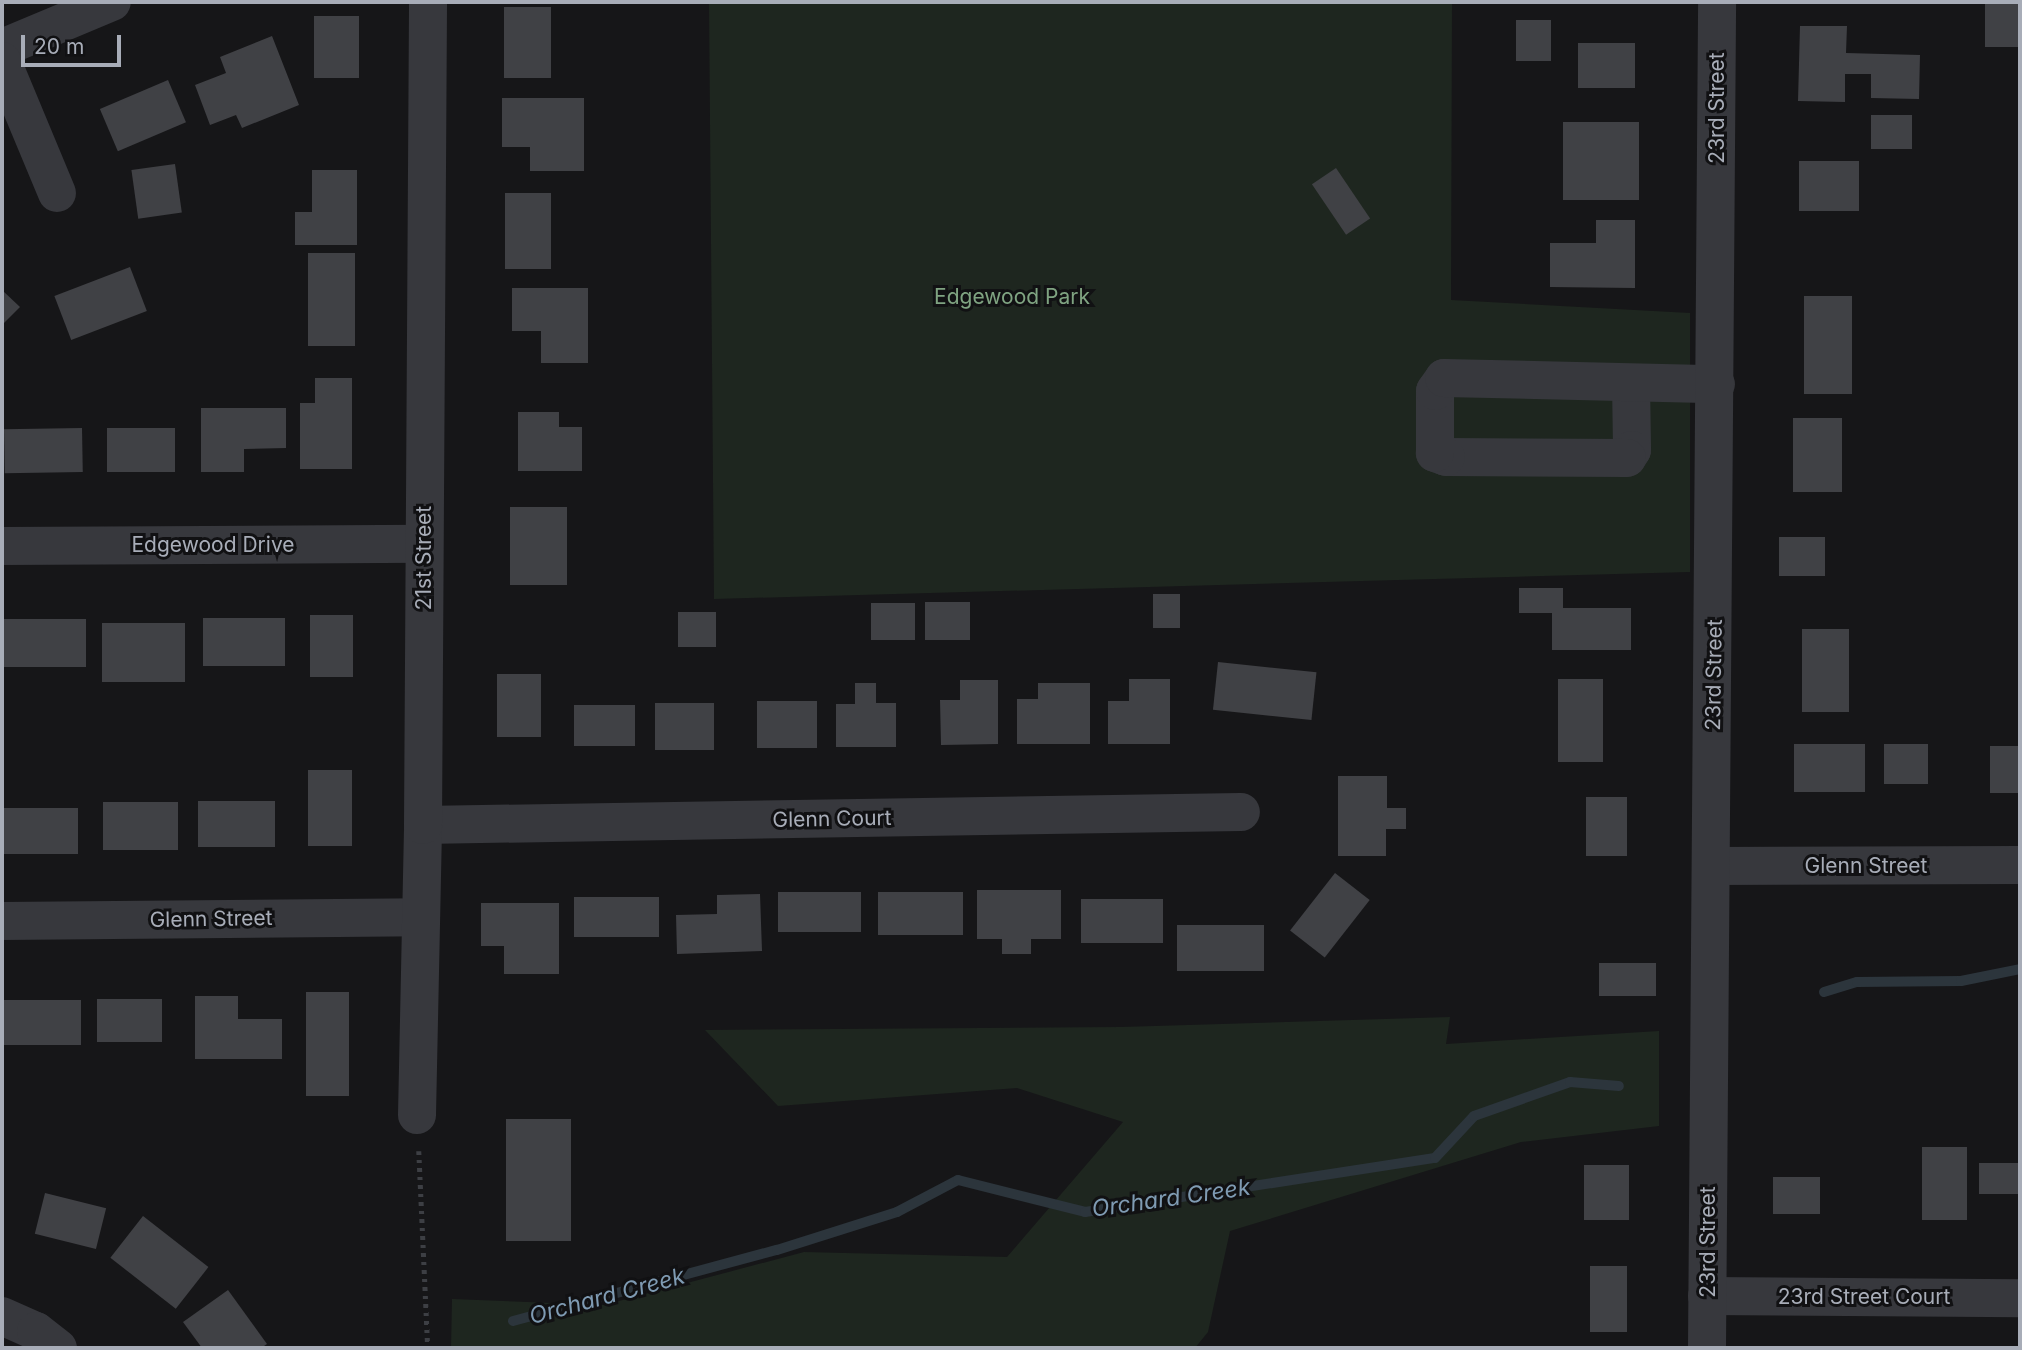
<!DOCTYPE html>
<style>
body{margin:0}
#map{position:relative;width:2022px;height:1350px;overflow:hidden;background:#161618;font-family:Inter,sans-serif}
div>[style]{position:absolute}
.green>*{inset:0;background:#1e261f}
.stream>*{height:10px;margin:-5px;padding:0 5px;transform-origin:5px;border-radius:5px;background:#2c353c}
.building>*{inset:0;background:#404145;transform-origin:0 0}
.path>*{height:4.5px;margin-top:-2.25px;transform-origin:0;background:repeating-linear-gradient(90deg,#3d3f44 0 3.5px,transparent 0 8.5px)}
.minor>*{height:38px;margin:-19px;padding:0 19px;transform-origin:19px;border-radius:19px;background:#37383d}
span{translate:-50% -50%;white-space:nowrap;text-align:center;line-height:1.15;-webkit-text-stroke:6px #111113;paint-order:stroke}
.street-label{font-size:21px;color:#a8adb8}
.park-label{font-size:21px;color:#7fa381}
.water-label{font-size:23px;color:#7f9bb3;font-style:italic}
.frame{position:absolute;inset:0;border:4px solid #a8adb8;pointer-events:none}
.scale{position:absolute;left:21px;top:35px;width:100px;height:32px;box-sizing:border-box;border:4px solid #a8adb8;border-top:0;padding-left:9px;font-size:21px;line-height:24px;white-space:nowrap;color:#a8adb8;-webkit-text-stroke:5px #111113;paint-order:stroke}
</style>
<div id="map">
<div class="green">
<i style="clip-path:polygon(709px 2px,1452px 2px,1451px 300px,1690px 313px,1690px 572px,714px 599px)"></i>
<i style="clip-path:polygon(1450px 1017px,1446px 1044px,1659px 1031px,1659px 1126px,1521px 1142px,1230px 1231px,1208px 1332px,1195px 1348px,451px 1348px,452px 1299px,604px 1305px,804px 1252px,1007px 1257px,1123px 1122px,1017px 1088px,778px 1106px,705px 1030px,1121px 1027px)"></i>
</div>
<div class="stream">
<i style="left:1824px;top:992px;width:34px;rotate:-17deg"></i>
<i style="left:1857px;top:982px;width:104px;rotate:-0.6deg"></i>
<i style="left:1961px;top:981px;width:60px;rotate:-11.5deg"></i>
<i style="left:513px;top:1321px;width:273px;rotate:-15.1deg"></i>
<i style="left:777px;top:1250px;width:126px;rotate:-17.6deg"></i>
<i style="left:897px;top:1212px;width:69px;rotate:-27.7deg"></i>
<i style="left:958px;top:1180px;width:131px;rotate:14.1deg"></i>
<i style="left:1085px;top:1212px;width:354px;rotate:-8.8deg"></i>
<i style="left:1435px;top:1158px;width:57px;rotate:-47.1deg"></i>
<i style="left:1474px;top:1116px;width:102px;rotate:-19.5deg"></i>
<i style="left:1570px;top:1082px;width:49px;rotate:4.7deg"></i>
</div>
<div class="building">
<i style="left:1985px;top:2px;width:35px;height:45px"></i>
<i style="left:504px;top:7px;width:47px;height:71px"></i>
<i style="left:314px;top:16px;width:45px;height:62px"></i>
<i style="left:1516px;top:20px;width:35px;height:41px"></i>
<i style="clip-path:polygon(1800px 26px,1847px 26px,1846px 53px,1920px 55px,1919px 99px,1871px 98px,1871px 74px,1845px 74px,1845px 102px,1798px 101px)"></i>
<i style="clip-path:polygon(272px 36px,299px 105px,242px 128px,236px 115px,210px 125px,195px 85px,226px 73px,220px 57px)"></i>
<i style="left:1578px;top:43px;width:57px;height:45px"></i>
<i style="left:168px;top:80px;width:46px;height:74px;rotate:67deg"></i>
<i style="clip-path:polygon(502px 98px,584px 98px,584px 171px,530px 171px,530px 147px,502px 147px)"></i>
<i style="left:1871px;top:115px;width:41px;height:34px"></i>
<i style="left:1563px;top:122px;width:76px;height:78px"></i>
<i style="left:1799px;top:161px;width:60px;height:50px"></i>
<i style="left:175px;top:164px;width:49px;height:44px;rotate:82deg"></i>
<i style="left:1336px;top:168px;width:61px;height:29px;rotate:56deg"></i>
<i style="clip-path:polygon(312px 170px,357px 170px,357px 245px,295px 245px,295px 212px,312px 212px)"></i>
<i style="left:505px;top:193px;width:46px;height:76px"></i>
<i style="clip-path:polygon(1596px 220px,1635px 220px,1635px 288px,1550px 287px,1550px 243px,1596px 243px)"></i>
<i style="left:308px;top:253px;width:47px;height:93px"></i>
<i style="left:130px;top:267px;width:47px;height:81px;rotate:69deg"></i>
<i style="clip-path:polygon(512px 288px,588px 288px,588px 363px,541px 363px,541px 331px,512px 331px)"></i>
<i style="clip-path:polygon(2px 290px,20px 307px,2px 325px)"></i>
<i style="left:1804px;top:296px;width:48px;height:98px"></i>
<i style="clip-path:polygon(315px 378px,352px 378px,352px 469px,300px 469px,300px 403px,315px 403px)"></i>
<i style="clip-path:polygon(201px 408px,286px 408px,286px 448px,244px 449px,244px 472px,201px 472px)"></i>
<i style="clip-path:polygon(518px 412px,559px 412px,559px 427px,582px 427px,582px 471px,518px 471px)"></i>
<i style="left:1793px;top:418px;width:49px;height:74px"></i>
<i style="left:82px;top:428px;width:44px;height:78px;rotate:89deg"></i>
<i style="left:107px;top:428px;width:68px;height:44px"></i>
<i style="left:510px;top:507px;width:57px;height:78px"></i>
<i style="left:1779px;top:537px;width:46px;height:39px"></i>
<i style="clip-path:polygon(1519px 588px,1563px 588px,1563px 608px,1631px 608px,1631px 650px,1552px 650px,1552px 613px,1519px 613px)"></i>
<i style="left:1153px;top:594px;width:27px;height:34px"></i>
<i style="left:925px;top:602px;width:45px;height:38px"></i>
<i style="left:871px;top:603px;width:44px;height:37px"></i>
<i style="left:678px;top:612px;width:38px;height:35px"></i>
<i style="left:310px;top:615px;width:43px;height:62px"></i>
<i style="left:203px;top:618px;width:82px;height:48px"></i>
<i style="left:3px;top:619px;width:83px;height:48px"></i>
<i style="left:102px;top:623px;width:83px;height:59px"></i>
<i style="left:1802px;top:629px;width:47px;height:83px"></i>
<i style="left:1218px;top:662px;width:99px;height:48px;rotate:6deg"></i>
<i style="left:497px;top:674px;width:44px;height:63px"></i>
<i style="clip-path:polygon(1129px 679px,1170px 679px,1170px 744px,1108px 744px,1108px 701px,1129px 701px)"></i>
<i style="left:1558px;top:679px;width:45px;height:83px"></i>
<i style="clip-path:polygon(960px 680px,998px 680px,998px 744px,941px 745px,940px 700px,960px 700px)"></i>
<i style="clip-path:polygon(855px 683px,876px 683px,876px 703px,896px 703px,896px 747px,836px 747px,836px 704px,855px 704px)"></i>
<i style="clip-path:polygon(1038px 683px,1090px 683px,1090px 744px,1017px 744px,1017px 699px,1038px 699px)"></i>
<i style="left:757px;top:701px;width:60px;height:47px"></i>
<i style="left:655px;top:703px;width:59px;height:47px"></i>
<i style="left:574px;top:705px;width:61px;height:41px"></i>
<i style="left:1794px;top:744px;width:71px;height:48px"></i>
<i style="left:1884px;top:744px;width:44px;height:40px"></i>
<i style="left:1990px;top:746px;width:30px;height:47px"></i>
<i style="left:308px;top:770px;width:44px;height:76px"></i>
<i style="clip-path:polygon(1338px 776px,1387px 776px,1387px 808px,1406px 808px,1406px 829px,1386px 829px,1386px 856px,1338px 856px)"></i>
<i style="left:1586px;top:797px;width:41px;height:59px"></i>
<i style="left:198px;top:801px;width:77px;height:46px"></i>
<i style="left:103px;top:802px;width:75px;height:48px"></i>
<i style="left:2px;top:808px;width:76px;height:46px"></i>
<i style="left:1335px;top:873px;width:44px;height:73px;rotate:38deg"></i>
<i style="clip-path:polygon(977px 890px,1061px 890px,1061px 939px,1031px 939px,1031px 954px,1002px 954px,1002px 939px,977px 939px)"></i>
<i style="left:778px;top:892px;width:83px;height:40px"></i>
<i style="left:878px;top:892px;width:85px;height:43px"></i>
<i style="clip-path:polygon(760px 894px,762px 951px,677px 954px,676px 915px,717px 914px,717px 895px)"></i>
<i style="left:574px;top:897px;width:85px;height:40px"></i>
<i style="left:1081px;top:899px;width:82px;height:44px"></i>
<i style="clip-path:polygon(481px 903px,559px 903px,559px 974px,504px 974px,504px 946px,481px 946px)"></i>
<i style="left:1177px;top:925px;width:87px;height:46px"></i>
<i style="left:1599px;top:963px;width:57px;height:33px"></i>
<i style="left:306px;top:992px;width:43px;height:104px"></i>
<i style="clip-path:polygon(195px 996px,238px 996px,238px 1019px,282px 1019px,282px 1059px,195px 1059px)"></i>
<i style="left:97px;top:999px;width:65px;height:43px"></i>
<i style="left:2px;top:1000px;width:79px;height:45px"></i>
<i style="left:506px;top:1119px;width:65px;height:122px"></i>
<i style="left:1922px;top:1147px;width:45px;height:73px"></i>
<i style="left:1979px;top:1163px;width:39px;height:31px"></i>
<i style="left:1584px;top:1165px;width:45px;height:55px"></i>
<i style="left:1773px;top:1177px;width:47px;height:37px"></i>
<i style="left:45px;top:1193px;width:63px;height:42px;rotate:14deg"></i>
<i style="left:143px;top:1216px;width:83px;height:53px;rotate:38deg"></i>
<i style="left:1590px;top:1266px;width:37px;height:66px"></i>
<i style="clip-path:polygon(228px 1290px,267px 1344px,261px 1348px,202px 1348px,183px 1322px)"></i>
</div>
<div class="path">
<i style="left:419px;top:1151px;width:197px;rotate:87.4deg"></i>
</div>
<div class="minor">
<i style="left:2px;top:48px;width:119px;rotate:-22.7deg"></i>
<i style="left:2px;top:61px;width:143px;rotate:67.4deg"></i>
<i style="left:1631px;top:383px;width:67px;rotate:89.1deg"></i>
<i style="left:1632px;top:450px;width:9px;rotate:122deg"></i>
<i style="left:1627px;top:458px;width:181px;rotate:-179.7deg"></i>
<i style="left:1446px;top:457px;width:12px;rotate:-160deg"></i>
<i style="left:1435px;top:453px;width:62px;rotate:-90deg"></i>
<i style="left:1435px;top:391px;width:16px;rotate:-55deg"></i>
<i style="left:1444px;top:378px;width:272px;rotate:1.3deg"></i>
<i style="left:2px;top:546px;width:422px;rotate:-0.3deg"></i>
<i style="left:423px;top:825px;width:818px;rotate:-0.91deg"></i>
<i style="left:1711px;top:866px;width:309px;rotate:-0.2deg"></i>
<i style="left:2px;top:921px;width:418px;rotate:-0.5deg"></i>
<i style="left:417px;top:1115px;width:290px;rotate:-88.8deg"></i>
<i style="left:423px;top:825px;width:823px;rotate:-89.65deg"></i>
<i style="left:1707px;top:1296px;width:313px;rotate:0.4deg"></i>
<i style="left:2px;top:1316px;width:37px;rotate:24deg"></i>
<i style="left:36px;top:1331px;width:28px;rotate:38deg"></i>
<i style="left:1707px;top:1348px;width:1346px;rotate:-89.57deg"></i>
</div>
<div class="street-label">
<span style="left:1717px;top:108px;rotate:-90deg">23rd Street</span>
<span style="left:213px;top:545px">Edgewood Drive</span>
<span style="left:424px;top:558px;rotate:-90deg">21st Street</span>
<span style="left:1714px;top:675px;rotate:-89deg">23rd Street</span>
<span style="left:832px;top:819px;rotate:-1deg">Glenn Court</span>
<span style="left:1866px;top:866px">Glenn Street</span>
<span style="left:211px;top:919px;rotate:-1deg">Glenn Street</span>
<span style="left:1708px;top:1242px;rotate:-90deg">23rd Street</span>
<span style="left:1864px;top:1297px">23rd Street Court</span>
</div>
<div class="park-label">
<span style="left:1012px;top:297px">Edgewood Park</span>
</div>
<div class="water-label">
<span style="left:1171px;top:1198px;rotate:-8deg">Orchard Creek</span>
<span style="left:607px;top:1296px;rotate:-15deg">Orchard Creek</span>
</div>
<div class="frame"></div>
<div class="scale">20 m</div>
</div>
